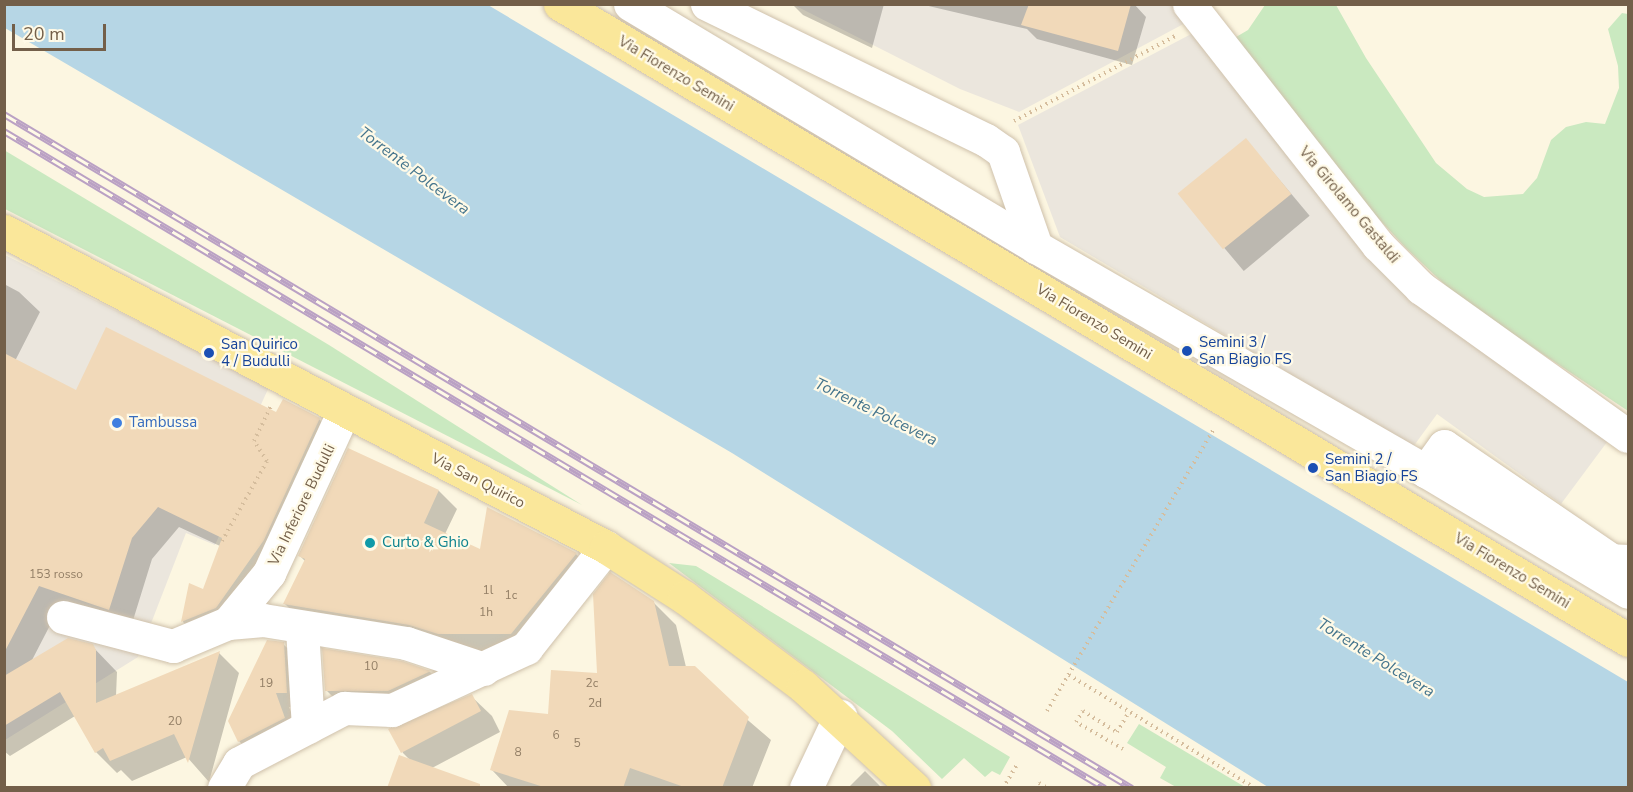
<!DOCTYPE html>
<style>
body{margin:0}
#map{position:relative;width:1633px;height:792px;overflow:hidden;background:#fcf6e1;font-family:"Nunito Sans",sans-serif}
div>[style]{position:absolute}
.industrial>*{inset:0;background:#ebe6dd}
.green>*{inset:0;background:#cae9c0}
.water>*{inset:0;background:#b6d6e5}
.shadow>*{inset:0;background:#0003;transform-origin:0 0}
.building>*{inset:0;background:#f1d9b9;transform-origin:0 0}
.path>*{height:4px;margin-top:-2px;transform-origin:0;background:repeating-linear-gradient(90deg,#d5bd9d 0 1.5px,transparent 0 6px)}
.roads{filter:drop-shadow(0 0 2px #cfc1ab) drop-shadow(0 0 2px #cfc1ab)}
.minor>*{height:33px;margin:-16.5px;padding:0 16.5px;transform-origin:16.5px;border-radius:16.5px;background:#fff}
.major>*{height:33px;margin:-16.5px;padding:0 16.5px;transform-origin:16.5px;border-radius:16.5px;background:#fae79a}
.rail>*{height:7px;margin-top:-3.5px;transform-origin:0;background:repeating-linear-gradient(90deg,#fffae7 0 14px,#baa1c4 0 28px);box-sizing:border-box;border-block:2px solid #baa1c4}
.dots>*{width:16px;height:16px;translate:-50% -50%;box-sizing:border-box;border:3px solid #fffae7;border-radius:50%}
span{translate:-50% -50%;white-space:nowrap;text-align:center;line-height:1.15;-webkit-text-stroke:4.5px #fffae7;paint-order:stroke}
.number-label{font-size:12px;color:#927e65}
.number-label span{-webkit-text-stroke-width:0}
.street-label{font-size:15px;color:#735f49}
.transit-label{font-size:15px;color:#164399}
.left{translate:0 -50%;text-align:left}
.shop-label{font-size:15px;color:#366cbe}
.culture-label{font-size:15px;color:#0d838f}
.water-label{font-size:16px;color:#45758d;font-style:italic}
.frame{position:absolute;inset:0;border:6px solid #735f49;pointer-events:none}
.scale{position:absolute;left:12px;top:24px;width:94px;height:27px;box-sizing:border-box;border:3px solid #735f49;border-top:0;padding-left:8px;font-size:18px;line-height:21px;white-space:nowrap;color:#735f49;-webkit-text-stroke:4px #fffae7;paint-order:stroke}
</style>
<div id="map">
<div class="industrial">
<i style="clip-path:polygon(1173px 4px,1189px 21px,1019px 112px,960px 89px,794px 5px)"></i>
<i style="clip-path:polygon(1195px 32px,1227px 66px,1388px 279px,1610px 438px,1561px 504px,1437px 414px,1413px 447px,1060px 237px,1018px 125px)"></i>
<i style="clip-path:polygon(5px 255px,269px 387px,242px 446px,257px 453px,215px 545px,186px 533px,138px 657px,5px 740px)"></i>
</div>
<div class="green">
<i style="clip-path:polygon(1265px 5px,1336px 5px,1366px 58px,1436px 163px,1467px 189px,1484px 197px,1523px 194px,1537px 178px,1551px 140px,1566px 127px,1586px 122px,1605px 124px,1619px 88px,1618px 66px,1608px 29px,1622px 13px,1628px 14px,1628px 411px,1459px 298px,1406px 248px,1327px 163px,1231px 40px,1248px 30px)"></i>
<i style="clip-path:polygon(4px 150px,329px 345px,582px 505px,5px 209px)"></i>
<i style="clip-path:polygon(669px 563px,696px 566px,1010px 757px,1000px 775px,992px 771px,985px 777px,964px 758px,942px 779px,892px 731px)"></i>
<i style="clip-path:polygon(1139px 724px,1245px 787px,1176px 787px,1160px 778px,1166px 767px,1127px 743px)"></i>
</div>
<div class="water">
<i style="clip-path:polygon(5px 4px,488px 5px,1628px 682px,1628px 787px,1268px 787px,732px 453px,5px 28px)"></i>
</div>
<div class="shadow">
<i style="clip-path:polygon(792px 4px,884px 4px,872px 48px,803px 15px)"></i>
<i style="clip-path:polygon(920px 4px,1134px 4px,1146px 17px,1132px 65px,1037px 39px,1027px 29px)"></i>
<i style="left:1246px;top:140px;width:99px;height:86px;rotate:50deg"></i>
<i style="clip-path:polygon(4px 284px,19px 292px,40px 312px,15px 361px,77px 392px,319px 419px,340px 440px,203px 642px,183px 622px,190px 585px,204px 591px,220px 546px,179px 527px,152px 559px,130px 630px,60px 606px,31px 662px,92px 646px,117px 672px,116px 696px,219px 653px,239px 673px,209px 782px,187px 757px,132px 781px,121px 770px,117px 773px,96px 752px,75px 716px,10px 756px,4px 751px)"></i>
<i style="clip-path:polygon(348px 450px,439px 491px,457px 509px,445px 534px,482px 551px,488px 509px,576px 554px,594px 572px,532px 651px,487px 654px,303px 622px,285px 604px,305px 561px,299px 555px)"></i>
<i style="clip-path:polygon(653px 602px,676px 625px,686px 667px,771px 740px,752px 788px,509px 788px,492px 770px,599px 675px)"></i>
<i style="clip-path:polygon(283px 644px,298px 658px,301px 706px,289px 707px,299px 732px,253px 756px,239px 741px,230px 721px)"></i>
<i style="clip-path:polygon(401px 663px,430px 672px,444px 686px,340px 704px,326px 690px)"></i>
<i style="clip-path:polygon(471px 696px,492px 716px,500px 732px,432px 768px,411px 761px,403px 753px,391px 730px)"></i>
<i style="clip-path:polygon(865px 771px,882px 788px,848px 788px)"></i>
</div>
<div class="building">
<i style="clip-path:polygon(1029px 4px,1131px 4px,1118px 51px,1021px 25px)"></i>
<i style="left:1246px;top:138px;width:72px;height:88px;rotate:51deg"></i>
<i style="clip-path:polygon(106px 327px,276px 412px,283px 399px,320px 418px,264px 540px,216px 608px,181px 622px,189px 583px,203px 589px,222px 538px,158px 507px,132px 538px,109px 610px,39px 586px,4px 653px,4px 353px,76px 390px)"></i>
<i style="clip-path:polygon(348px 448px,439px 490px,424px 523px,480px 549px,487px 507px,577px 553px,511px 634px,438px 634px,409px 625px,283px 604px,305px 559px,298px 556px)"></i>
<i style="clip-path:polygon(610px 572px,654px 601px,669px 666px,695px 666px,749px 717px,722px 788px,687px 788px,630px 768px,623px 788px,547px 788px,490px 770px,509px 710px,548px 714px,551px 670px,597px 673px,593px 594px)"></i>
<i style="clip-path:polygon(68px 638px,93px 644px,96px 650px,96px 703px,220px 651px,188px 763px,174px 734px,110px 761px,103px 748px,95px 753px,60px 692px,4px 726px,4px 676px)"></i>
<i style="clip-path:polygon(267px 640px,284px 642px,287px 693px,276px 693px,285px 718px,238px 742px,228px 721px)"></i>
<i style="clip-path:polygon(322px 648px,402px 661px,431px 671px,388px 691px,325px 691px)"></i>
<i style="clip-path:polygon(472px 694px,481px 711px,401px 753px,388px 729px)"></i>
<i style="clip-path:polygon(399px 755px,480px 784px,480px 788px,387px 788px)"></i>
</div>
<div class="path">
<i style="left:1014px;top:121px;width:182px;rotate:-27.8deg"></i>
<i style="left:222px;top:541px;width:92px;rotate:-60.6deg"></i>
<i style="left:267px;top:461px;width:24px;rotate:-123deg"></i>
<i style="left:254px;top:441px;width:39px;rotate:-64deg"></i>
<i style="left:1069px;top:675px;width:218px;rotate:31.3deg"></i>
<i style="left:1047px;top:711px;width:328px;rotate:-59.4deg"></i>
<i style="left:1123px;top:749px;width:54px;rotate:-150.1deg"></i>
<i style="left:1076px;top:722px;width:13px;rotate:-58deg"></i>
<i style="left:1083px;top:711px;width:40px;rotate:32deg"></i>
<i style="left:1117px;top:732px;width:23px;rotate:-59deg"></i>
<i style="left:1003px;top:788px;width:29px;rotate:-59deg"></i>
<i style="left:1036px;top:788px;width:6px;rotate:-59deg"></i>
<i style="left:1039px;top:783px;width:9px;rotate:32deg"></i>
</div>
<div class="roads">
<div class="minor">
<i style="left:630px;top:4px;width:473px;rotate:30.9deg"></i>
<i style="left:1036px;top:247px;width:450px;rotate:29.9deg"></i>
<i style="left:707px;top:4px;width:310px;rotate:26deg"></i>
<i style="left:986px;top:140px;width:21px;rotate:35deg"></i>
<i style="left:1003px;top:152px;width:101px;rotate:70.8deg"></i>
<i style="left:1189px;top:4px;width:306px;rotate:51.9deg"></i>
<i style="left:1378px;top:245px;width:61px;rotate:45deg"></i>
<i style="left:1421px;top:288px;width:254px;rotate:35.6deg"></i>
<i style="left:1628px;top:561px;width:17px;rotate:-177deg"></i>
<i style="left:1611px;top:560px;width:202px;rotate:-145.7deg"></i>
<i style="left:1444px;top:446px;width:31px;rotate:126deg"></i>
<i style="left:1426px;top:471px;width:235px;rotate:30.9deg"></i>
<i style="left:63px;top:617px;width:114px;rotate:14.8deg"></i>
<i style="left:173px;top:646px;width:60px;rotate:-22.7deg"></i>
<i style="left:228px;top:623px;width:35px;rotate:-5deg"></i>
<i style="left:263px;top:620px;width:145px;rotate:9.1deg"></i>
<i style="left:406px;top:643px;width:82px;rotate:18.4deg"></i>
<i style="left:228px;top:623px;width:65px;rotate:-50.6deg"></i>
<i style="left:269px;top:573px;width:179px;rotate:-65.2deg"></i>
<i style="left:302px;top:629px;width:98px;rotate:86.5deg"></i>
<i style="left:224px;top:788px;width:29px;rotate:-59deg"></i>
<i style="left:239px;top:763px;width:119px;rotate:-27.6deg"></i>
<i style="left:344px;top:708px;width:48px;rotate:2.4deg"></i>
<i style="left:392px;top:710px;width:148px;rotate:-24.8deg"></i>
<i style="left:526px;top:648px;width:129px;rotate:-51.6deg"></i>
<i style="left:806px;top:788px;width:80px;rotate:-64.7deg"></i>
</div>
<div class="major">
<i style="left:560px;top:4px;width:1243px;rotate:30.77deg"></i>
<i style="left:4px;top:231px;width:680px;rotate:27.7deg"></i>
<i style="left:606px;top:547px;width:93px;rotate:32.7deg"></i>
<i style="left:684px;top:597px;width:149px;rotate:36.8deg"></i>
<i style="left:803px;top:686px;width:151px;rotate:42.6deg"></i>
</div>
</div>
<div class="rail">
<i style="left:4px;top:114px;width:1314px;rotate:30.86deg"></i>
<i style="left:4px;top:131px;width:1282px;rotate:30.83deg"></i>
</div>
<div class="dots">
<i style="left:1187px;top:351px;background:#1a4fb4"></i>
<i style="left:209px;top:353px;background:#1a4fb4"></i>
<i style="left:117px;top:423px;background:#3f7fe0"></i>
<i style="left:1313px;top:468px;background:#1a4fb4"></i>
<i style="left:370px;top:543px;background:#0f9aa8"></i>
</div>
<div class="number-label">
<span style="left:56px;top:575px">153 rosso</span>
<span style="left:488px;top:591px">1l</span>
<span style="left:511px;top:596px">1c</span>
<span style="left:486px;top:613px">1h</span>
<span style="left:371px;top:667px">10</span>
<span style="left:266px;top:684px">19</span>
<span style="left:592px;top:684px">2c</span>
<span style="left:595px;top:704px">2d</span>
<span style="left:175px;top:722px">20</span>
<span style="left:556px;top:736px">6</span>
<span style="left:577px;top:744px">5</span>
<span style="left:518px;top:753px">8</span>
</div>
<div class="street-label">
<span style="left:676px;top:74px;rotate:31deg">Via Fiorenzo Semini</span>
<span style="left:1349px;top:205px;rotate:50deg">Via Girolamo Gastaldi</span>
<span style="left:1094px;top:322px;rotate:31deg">Via Fiorenzo Semini</span>
<span style="left:478px;top:481px;rotate:27deg">Via San Quirico</span>
<span style="left:302px;top:505px;rotate:-64deg">Via Inferiore Budulli</span>
<span style="left:1512px;top:571px;rotate:31deg">Via Fiorenzo Semini</span>
</div>
<div class="transit-label">
<span class="left" style="left:1199px;top:351px">Semini 3 /<br>San Biagio FS</span>
<span class="left" style="left:221px;top:353px">San Quirico<br>4 / Budulli</span>
<span class="left" style="left:1325px;top:468px">Semini 2 /<br>San Biagio FS</span>
</div>
<div class="shop-label">
<span class="left" style="left:129px;top:423px">Tambussa</span>
</div>
<div class="culture-label">
<span class="left" style="left:382px;top:543px">Curto &amp; Ghio</span>
</div>
<div class="water-label">
<span style="left:414px;top:171px;rotate:37deg">Torrente Polcevera</span>
<span style="left:876px;top:412px;rotate:26deg">Torrente Polcevera</span>
<span style="left:1376px;top:658px;rotate:32deg">Torrente Polcevera</span>
</div>
<div class="frame"></div>
<div class="scale">20 m</div>
</div>
